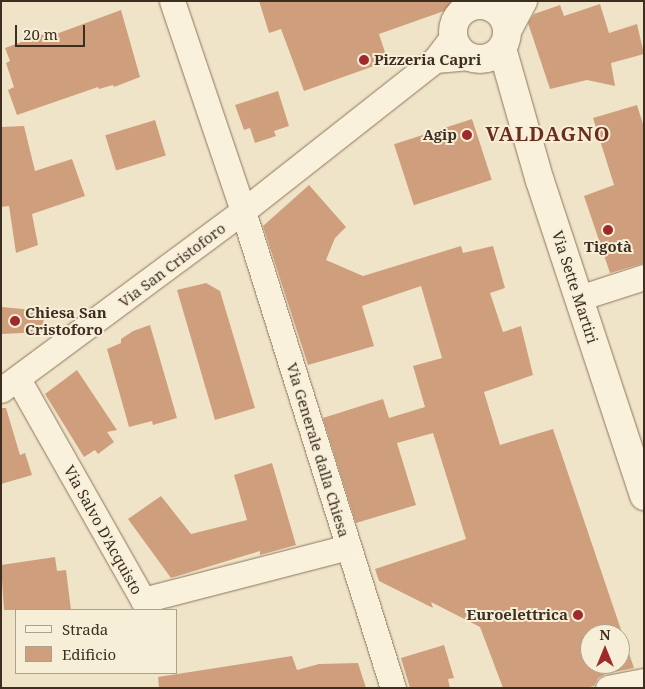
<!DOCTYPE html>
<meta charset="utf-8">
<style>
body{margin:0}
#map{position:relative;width:645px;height:689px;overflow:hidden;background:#f0e4c8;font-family:"Noto Serif",serif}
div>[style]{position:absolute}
.building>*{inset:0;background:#cf9f7d;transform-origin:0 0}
.roads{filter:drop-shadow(0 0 1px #8d765c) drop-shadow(0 0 1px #8d765c)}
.minor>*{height:25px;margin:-12.5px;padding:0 12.5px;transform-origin:12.5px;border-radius:12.5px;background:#faf1dc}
.secondary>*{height:28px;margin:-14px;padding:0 14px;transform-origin:14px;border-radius:14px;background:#faf1dc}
.secondary>.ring{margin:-14px;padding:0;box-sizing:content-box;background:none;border:28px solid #faf1dc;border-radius:50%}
.dots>*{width:14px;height:14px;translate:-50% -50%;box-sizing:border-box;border:2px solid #f7eed8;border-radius:50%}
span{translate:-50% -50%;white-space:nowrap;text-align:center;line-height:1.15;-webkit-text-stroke:4px #f7eed8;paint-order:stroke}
.poi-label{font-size:15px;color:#3d2e20;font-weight:700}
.left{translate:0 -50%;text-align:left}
.right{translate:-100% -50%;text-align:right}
.street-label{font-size:15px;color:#3d2e20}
.district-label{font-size:20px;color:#6b2e1e;font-weight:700;letter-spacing:1px}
.frame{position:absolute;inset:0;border:2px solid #3d2e20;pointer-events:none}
.legend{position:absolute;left:15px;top:609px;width:162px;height:65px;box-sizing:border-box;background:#f7eed8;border:1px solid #ada18e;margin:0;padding:6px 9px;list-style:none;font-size:15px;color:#3d2e20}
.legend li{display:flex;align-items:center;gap:10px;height:25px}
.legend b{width:25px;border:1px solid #ada18e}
.north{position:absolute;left:580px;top:624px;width:50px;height:50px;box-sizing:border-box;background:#f7eed8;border:1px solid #ada18e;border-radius:50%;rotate:0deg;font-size:14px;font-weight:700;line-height:20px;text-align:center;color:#3d2e20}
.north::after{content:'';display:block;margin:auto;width:18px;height:22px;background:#9e2a2b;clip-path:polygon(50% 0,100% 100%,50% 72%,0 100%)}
.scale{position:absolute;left:15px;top:25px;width:70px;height:22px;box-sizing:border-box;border:2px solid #3d2e20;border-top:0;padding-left:6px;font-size:15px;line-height:18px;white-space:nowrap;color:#3d2e20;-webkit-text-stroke:4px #f7eed8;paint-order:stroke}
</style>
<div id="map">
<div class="building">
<i style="clip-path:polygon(259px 1px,463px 1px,464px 4px,379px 34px,388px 61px,304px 91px,281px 29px,269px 33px)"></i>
<i style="clip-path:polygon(600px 4px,609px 33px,637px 24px,644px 54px,611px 63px,615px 86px,587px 80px,550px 89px,528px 23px,534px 14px,560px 5px,564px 16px)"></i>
<i style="clip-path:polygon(121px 10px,140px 77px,114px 87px,113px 85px,99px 89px,98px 87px,17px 115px,8px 90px,14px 87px,6px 63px,10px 61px,5px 48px,46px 33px,48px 37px)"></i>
<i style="clip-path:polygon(278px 91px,289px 126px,274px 131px,276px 136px,255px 143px,250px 128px,244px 130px,235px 105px)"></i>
<i style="clip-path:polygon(637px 105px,644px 127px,644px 263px,610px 273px,584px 196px,614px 185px,593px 118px)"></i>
<i style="left:472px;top:119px;width:64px;height:82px;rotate:72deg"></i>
<i style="left:155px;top:120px;width:37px;height:52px;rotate:73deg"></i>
<i style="clip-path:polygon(24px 126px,35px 171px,72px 159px,85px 196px,32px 214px,38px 245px,16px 253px,9px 206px,1px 207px,1px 127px)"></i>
<i style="clip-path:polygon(evenodd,309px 185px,346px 227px,335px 238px,326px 260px,363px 276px,461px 246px,463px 253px,493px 246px,505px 288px,490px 293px,503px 332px,521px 326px,533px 375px,484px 392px,500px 445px,553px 429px,634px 668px,605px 674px,598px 678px,594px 686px,585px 688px,503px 688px,480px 627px,431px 602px,433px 608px,379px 581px,375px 569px,466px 539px,433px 433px,397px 443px,416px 505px,356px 523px,323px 418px,383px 399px,389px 418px,425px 407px,413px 366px,442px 358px,421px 286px,362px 306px,374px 346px,308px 365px,263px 226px,309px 185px,590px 634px,620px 634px,620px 664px,590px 664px,590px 634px)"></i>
<i style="clip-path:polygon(206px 283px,220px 291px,255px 408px,215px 420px,177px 290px)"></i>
<i style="clip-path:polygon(1px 307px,44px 311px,43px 332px,1px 334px)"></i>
<i style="clip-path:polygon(150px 325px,177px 418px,153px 425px,152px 421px,129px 427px,107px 349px,121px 343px,121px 339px,133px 331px)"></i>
<i style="clip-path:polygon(77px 370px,117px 430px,107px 432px,114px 442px,98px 454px,95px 450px,84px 457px,45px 394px)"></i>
<i style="clip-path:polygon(1px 408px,6px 408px,20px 455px,25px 453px,32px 475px,1px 484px)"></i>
<i style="clip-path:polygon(272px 463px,296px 545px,260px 555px,260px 551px,171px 578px,128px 519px,161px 496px,191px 534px,247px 520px,234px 475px)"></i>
<i style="clip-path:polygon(55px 557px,57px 571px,66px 570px,71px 610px,4px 610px,1px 565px)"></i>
<i style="clip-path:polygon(444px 645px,454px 678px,448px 679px,450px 688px,410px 688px,401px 658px)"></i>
<i style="clip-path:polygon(292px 656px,297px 670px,319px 664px,358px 663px,366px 688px,159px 688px,158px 677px)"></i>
</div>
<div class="roads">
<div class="minor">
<i style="left:172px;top:1px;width:222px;rotate:71.3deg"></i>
<i style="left:243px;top:211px;width:500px;rotate:72.54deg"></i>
<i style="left:495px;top:9px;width:25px;rotate:-18deg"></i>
<i style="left:508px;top:31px;width:34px;rotate:-62deg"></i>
<i style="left:435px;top:60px;width:35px;rotate:-5deg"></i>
<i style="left:579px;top:298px;width:68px;rotate:-17.9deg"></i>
<i style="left:18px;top:379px;width:254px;rotate:60.5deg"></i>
<i style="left:143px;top:600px;width:212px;rotate:-14.5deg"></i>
<i style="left:1px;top:390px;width:301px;rotate:-36.5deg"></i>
<i style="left:243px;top:211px;width:244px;rotate:-38.2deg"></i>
<i style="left:435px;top:60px;width:30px;rotate:-53deg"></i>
<i style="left:608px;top:688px;width:37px;rotate:-11deg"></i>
</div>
<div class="secondary">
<i class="ring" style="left:453px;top:5px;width:26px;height:26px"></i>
<i style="left:502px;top:48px;width:138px;rotate:74.1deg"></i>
<i style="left:540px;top:181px;width:332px;rotate:71.7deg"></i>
</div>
</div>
<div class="dots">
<i style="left:364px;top:60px;background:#9e2a2b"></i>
<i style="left:467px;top:135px;background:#9e2a2b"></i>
<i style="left:608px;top:230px;background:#9e2a2b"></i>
<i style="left:15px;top:321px;background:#9e2a2b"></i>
<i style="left:578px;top:615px;background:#9e2a2b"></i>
</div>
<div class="poi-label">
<span class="left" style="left:374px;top:60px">Pizzeria Capri</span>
<span class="right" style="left:457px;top:135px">Agip</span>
<span style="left:608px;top:247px">Tigotà</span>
<span class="left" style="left:25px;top:321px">Chiesa San<br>Cristoforo</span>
<span class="right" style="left:568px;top:615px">Euroelettrica</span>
</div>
<div class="street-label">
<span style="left:172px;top:265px;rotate:-37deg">Via San Cristoforo</span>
<span style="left:575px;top:287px;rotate:72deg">Via Sette Martiri</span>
<span style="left:318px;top:450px;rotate:73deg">Via Generale dalla Chiesa</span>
<span style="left:103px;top:530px;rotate:61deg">Via Salvo D'Acquisto</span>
</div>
<div class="district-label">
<span style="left:548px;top:133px">VALDAGNO</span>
</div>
<div class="frame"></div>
<ul class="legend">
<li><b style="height:6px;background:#faf1dc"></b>Strada</li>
<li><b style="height:14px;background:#cf9f7d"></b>Edificio</li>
</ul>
<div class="north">N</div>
<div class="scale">20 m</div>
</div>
